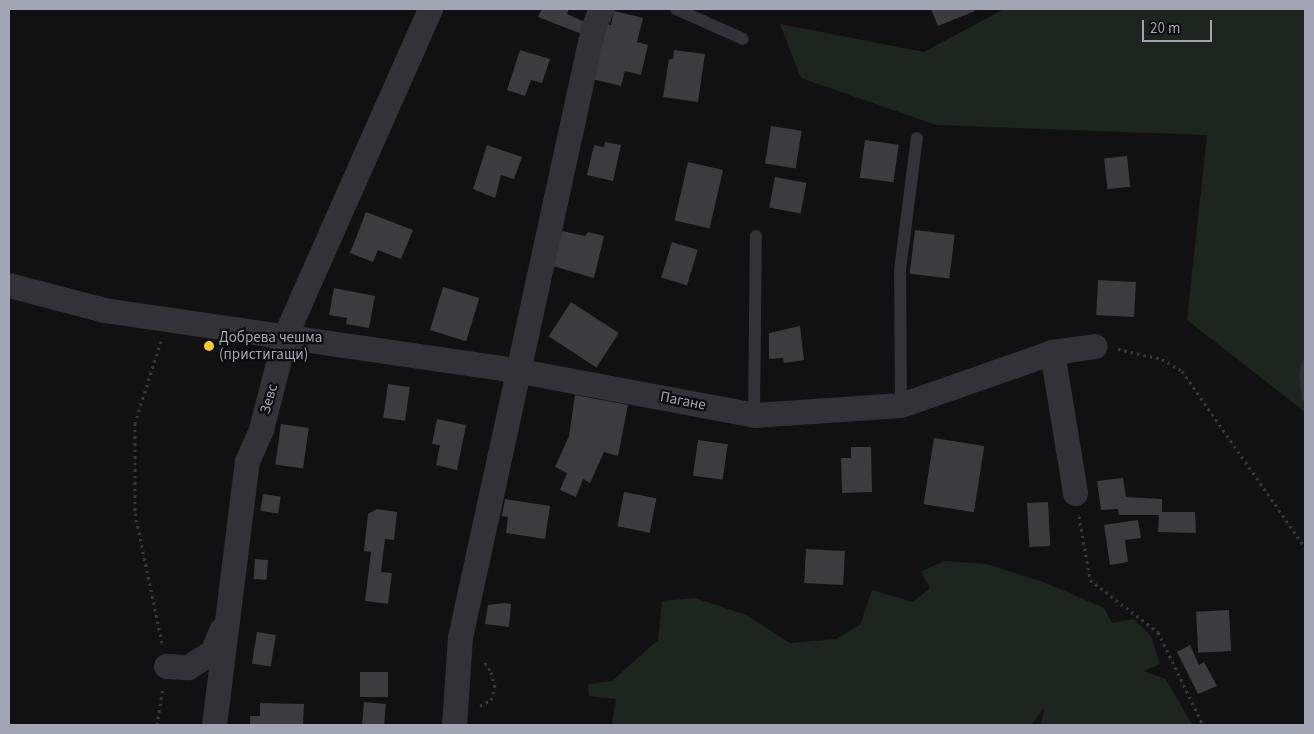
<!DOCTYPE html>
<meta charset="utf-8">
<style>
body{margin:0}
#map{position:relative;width:1314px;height:734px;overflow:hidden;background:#111113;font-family:"Source Sans 3",sans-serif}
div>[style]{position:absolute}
.green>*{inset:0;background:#1d251f}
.stream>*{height:7px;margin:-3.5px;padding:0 3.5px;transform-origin:3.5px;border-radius:3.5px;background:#272e37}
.building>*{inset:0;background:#3b3b40;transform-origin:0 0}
.path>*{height:3px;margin-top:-1.5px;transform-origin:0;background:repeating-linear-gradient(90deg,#38393f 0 2.5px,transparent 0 6.5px)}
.lane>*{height:12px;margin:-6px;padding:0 6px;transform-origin:6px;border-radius:6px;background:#323238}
.street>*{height:25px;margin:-12.5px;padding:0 12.5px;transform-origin:12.5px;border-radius:12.5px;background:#323238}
.dots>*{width:14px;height:14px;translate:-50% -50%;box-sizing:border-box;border:2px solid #0c0c0e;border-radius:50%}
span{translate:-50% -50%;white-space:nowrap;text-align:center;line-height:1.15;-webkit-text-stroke:4.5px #0c0c0e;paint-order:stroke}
.poi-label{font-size:15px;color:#a2a5b4}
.left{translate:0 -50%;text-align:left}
.street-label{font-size:15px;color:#a2a5b4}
.frame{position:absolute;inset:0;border:10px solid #a2a5b4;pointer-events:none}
.scale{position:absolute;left:1142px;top:20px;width:70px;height:22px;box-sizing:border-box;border:2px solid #a2a5b4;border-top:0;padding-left:6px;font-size:15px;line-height:18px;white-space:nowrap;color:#a2a5b4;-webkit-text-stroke:4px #0c0c0e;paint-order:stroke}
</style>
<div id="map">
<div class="green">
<i style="clip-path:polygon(1004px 9px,1305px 9px,1305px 412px,1187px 320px,1207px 135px,936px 125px,801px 78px,780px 24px,924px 52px)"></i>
<i style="clip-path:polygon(945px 561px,987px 564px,1046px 583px,1104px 608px,1112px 623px,1134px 619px,1151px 636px,1160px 664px,1143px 671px,1166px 679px,1192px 725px,1041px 725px,1044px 707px,1032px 725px,612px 725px,616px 699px,589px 696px,588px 684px,612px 681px,658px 640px,662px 601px,695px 598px,746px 615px,790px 643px,836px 639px,860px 625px,872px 590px,913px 602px,930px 588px,921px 571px)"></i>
</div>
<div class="stream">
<i style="left:1305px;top:362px;width:12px;rotate:104deg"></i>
<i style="left:1302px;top:374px;width:23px;rotate:83deg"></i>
</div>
<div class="building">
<i style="clip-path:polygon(542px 9px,569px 9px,567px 14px,587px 23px,582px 34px,538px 17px)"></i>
<i style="clip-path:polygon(931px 9px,974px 9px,975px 11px,938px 26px)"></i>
<i style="clip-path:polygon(614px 11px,643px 18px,637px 42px,648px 45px,641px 75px,625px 71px,621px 86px,592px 79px,606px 24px,611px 25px)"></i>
<i style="clip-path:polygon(520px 50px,550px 59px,542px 83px,531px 80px,525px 96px,507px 90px)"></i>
<i style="clip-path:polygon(674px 50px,705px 54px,698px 102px,663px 97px,669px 59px,673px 59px)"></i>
<i style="left:771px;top:126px;width:31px;height:38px;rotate:9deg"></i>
<i style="left:865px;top:140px;width:34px;height:38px;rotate:8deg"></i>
<i style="clip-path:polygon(605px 142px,621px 145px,613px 181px,587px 175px,594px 145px,604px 147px)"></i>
<i style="clip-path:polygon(487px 145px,522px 157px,514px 179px,501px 175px,495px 198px,473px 189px)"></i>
<i style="left:1127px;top:156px;width:31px;height:23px;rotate:84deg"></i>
<i style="left:688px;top:162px;width:36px;height:60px;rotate:13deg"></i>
<i style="left:775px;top:177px;width:32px;height:31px;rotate:11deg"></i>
<i style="clip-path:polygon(366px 212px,413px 230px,401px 259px,378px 250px,373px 262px,350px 253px)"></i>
<i style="left:915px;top:230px;width:40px;height:44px;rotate:7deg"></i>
<i style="clip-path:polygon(562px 231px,585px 236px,588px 232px,604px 236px,594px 278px,553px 266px)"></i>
<i style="left:672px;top:242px;width:27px;height:37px;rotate:17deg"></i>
<i style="left:1098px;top:280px;width:38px;height:35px;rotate:3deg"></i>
<i style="left:443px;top:287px;width:38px;height:45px;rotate:17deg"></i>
<i style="clip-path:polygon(334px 288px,375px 296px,369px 328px,346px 324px,347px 318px,329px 315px)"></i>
<i style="left:571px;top:302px;width:57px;height:41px;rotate:33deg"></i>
<i style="clip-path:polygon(800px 326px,804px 360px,784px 363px,783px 358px,769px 359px,769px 333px)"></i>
<i style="left:388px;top:384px;width:22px;height:34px;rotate:8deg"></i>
<i style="clip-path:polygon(575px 395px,628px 405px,618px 456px,604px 452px,590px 483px,583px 479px,576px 497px,560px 490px,567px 473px,555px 467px,569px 436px)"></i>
<i style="clip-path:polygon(437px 419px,466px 425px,457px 470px,436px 465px,440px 445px,432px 444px)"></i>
<i style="left:281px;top:424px;width:28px;height:41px;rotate:8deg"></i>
<i style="left:934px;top:438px;width:51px;height:67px;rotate:9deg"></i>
<i style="left:698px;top:440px;width:30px;height:36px;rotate:8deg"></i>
<i style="clip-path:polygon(851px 447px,871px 447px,872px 492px,842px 493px,841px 458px,851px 458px)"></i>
<i style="clip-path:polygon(1123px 478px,1126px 497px,1162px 499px,1162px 512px,1195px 512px,1196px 533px,1158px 532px,1159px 515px,1119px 515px,1118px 509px,1101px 510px,1097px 481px)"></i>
<i style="left:624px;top:492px;width:33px;height:35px;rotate:11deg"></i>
<i style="left:263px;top:494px;width:18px;height:17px;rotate:9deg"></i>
<i style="clip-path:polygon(505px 499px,550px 506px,545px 539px,506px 533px,508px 517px,502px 516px)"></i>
<i style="left:1048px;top:502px;width:44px;height:21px;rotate:87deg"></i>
<i style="clip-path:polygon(377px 509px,397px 512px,394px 540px,385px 539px,381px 572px,392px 573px,388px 604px,365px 601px,371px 552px,364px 551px,368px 514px)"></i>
<i style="clip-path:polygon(1138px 520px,1141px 538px,1125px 540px,1128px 562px,1110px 565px,1104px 525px)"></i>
<i style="left:806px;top:549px;width:39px;height:34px;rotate:3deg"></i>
<i style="left:255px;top:559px;width:13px;height:20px;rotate:4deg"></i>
<i style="clip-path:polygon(504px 603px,511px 604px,509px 627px,485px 624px,488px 605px)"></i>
<i style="left:1229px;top:610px;width:41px;height:33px;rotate:87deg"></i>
<i style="left:257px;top:632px;width:19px;height:32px;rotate:9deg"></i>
<i style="clip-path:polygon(1190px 645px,1199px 665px,1204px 662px,1217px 686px,1198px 694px,1177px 652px)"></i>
<i style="left:360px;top:672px;width:28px;height:25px"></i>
<i style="left:364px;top:702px;width:22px;height:23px;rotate:5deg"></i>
<i style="clip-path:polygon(260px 703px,304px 704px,303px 725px,250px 725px,250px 716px,260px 716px)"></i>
</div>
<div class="path">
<i style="left:161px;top:341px;width:86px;rotate:107.6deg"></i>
<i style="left:135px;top:423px;width:90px;rotate:90deg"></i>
<i style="left:135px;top:513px;width:133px;rotate:78.3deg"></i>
<i style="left:1118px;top:349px;width:45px;rotate:12.8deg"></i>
<i style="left:1162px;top:359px;width:23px;rotate:31deg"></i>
<i style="left:1182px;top:371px;width:215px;rotate:55.1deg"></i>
<i style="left:1079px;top:516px;width:65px;rotate:80.2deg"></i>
<i style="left:1090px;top:580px;width:86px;rotate:37.4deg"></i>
<i style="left:1158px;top:632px;width:103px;rotate:64.2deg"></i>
<i style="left:480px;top:706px;width:13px;rotate:-29deg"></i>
<i style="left:491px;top:700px;width:14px;rotate:-73deg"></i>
<i style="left:495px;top:687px;width:18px;rotate:-106deg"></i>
<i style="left:490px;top:670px;width:12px;rotate:-125deg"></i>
<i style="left:157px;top:725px;width:36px;rotate:-81deg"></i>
</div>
<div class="lane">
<i style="left:676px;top:9px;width:73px;rotate:24.1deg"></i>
<i style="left:901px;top:405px;width:135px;rotate:-90.4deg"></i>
<i style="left:900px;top:270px;width:133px;rotate:-82.7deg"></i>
<i style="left:754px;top:415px;width:179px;rotate:-89.4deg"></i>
</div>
<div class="street">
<i style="left:9px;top:285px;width:98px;rotate:14.7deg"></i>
<i style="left:104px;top:310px;width:420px;rotate:8.3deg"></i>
<i style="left:520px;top:371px;width:238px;rotate:10.6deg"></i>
<i style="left:754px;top:415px;width:147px;rotate:-3.9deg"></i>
<i style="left:901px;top:405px;width:160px;rotate:-19.3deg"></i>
<i style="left:1052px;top:352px;width:143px;rotate:80.7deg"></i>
<i style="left:1052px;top:352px;width:43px;rotate:-7.9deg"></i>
<i style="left:166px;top:666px;width:22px;rotate:3deg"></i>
<i style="left:188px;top:667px;width:28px;rotate:-32deg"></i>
<i style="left:212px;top:652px;width:25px;rotate:-67deg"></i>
<i style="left:214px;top:725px;width:266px;rotate:-82.9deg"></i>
<i style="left:247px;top:461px;width:35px;rotate:-66deg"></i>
<i style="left:261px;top:429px;width:96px;rotate:-75.5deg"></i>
<i style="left:285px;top:336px;width:358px;rotate:-66.1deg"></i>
<i style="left:454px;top:725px;width:88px;rotate:-86.1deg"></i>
<i style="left:460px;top:637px;width:623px;rotate:-77.68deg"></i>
<i style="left:593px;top:28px;width:21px;rotate:-67deg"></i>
</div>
<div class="dots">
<i style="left:209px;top:346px;background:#f8c924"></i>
</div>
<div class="poi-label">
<span class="left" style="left:219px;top:346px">Добрева чешма<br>(пристигащи)</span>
</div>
<div class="street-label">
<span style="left:269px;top:399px;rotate:-74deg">Зевс</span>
<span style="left:683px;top:401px;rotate:11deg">Пагане</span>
</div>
<div class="frame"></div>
<div class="scale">20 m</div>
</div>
